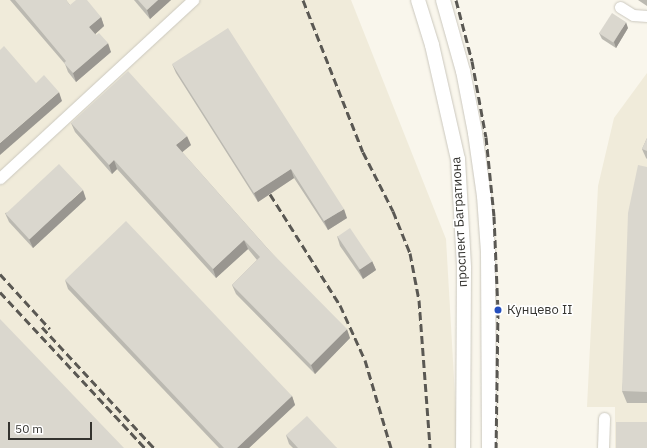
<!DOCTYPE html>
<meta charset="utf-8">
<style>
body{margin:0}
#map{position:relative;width:647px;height:448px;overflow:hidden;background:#f9f6ec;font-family:"IBM Plex Sans",sans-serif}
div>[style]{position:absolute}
.built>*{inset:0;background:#f0ebda}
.roads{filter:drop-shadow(0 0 1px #cbc8be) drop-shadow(0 0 1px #cbc8be)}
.minor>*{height:11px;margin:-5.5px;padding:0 5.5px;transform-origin:5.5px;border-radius:5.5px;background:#fff}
.major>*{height:14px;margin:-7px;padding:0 7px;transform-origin:7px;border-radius:7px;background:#fff}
.rail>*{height:3px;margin-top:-1.5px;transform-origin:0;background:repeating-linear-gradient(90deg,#5a5853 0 8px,transparent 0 12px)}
.wall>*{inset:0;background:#bbb9b1}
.shaded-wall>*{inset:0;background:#999690}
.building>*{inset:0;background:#dad7ce;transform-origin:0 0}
.dots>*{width:11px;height:11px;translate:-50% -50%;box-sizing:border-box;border:2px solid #fff;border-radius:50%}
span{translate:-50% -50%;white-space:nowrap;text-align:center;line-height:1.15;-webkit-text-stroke:3px #fff;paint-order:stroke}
.street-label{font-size:13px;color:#34332f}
.poi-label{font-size:13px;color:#34332f}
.left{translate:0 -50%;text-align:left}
.scale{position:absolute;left:8px;top:422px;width:84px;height:18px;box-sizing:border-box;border:2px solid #34332f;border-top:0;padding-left:5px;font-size:12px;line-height:14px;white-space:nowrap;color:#34332f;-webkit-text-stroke:3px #fff;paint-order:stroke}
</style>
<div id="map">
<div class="built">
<i style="clip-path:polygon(0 0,351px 0,446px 239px,458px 448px,0 448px)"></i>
<i style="clip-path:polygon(647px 73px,647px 448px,615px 448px,615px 407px,587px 407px,598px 186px,614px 118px)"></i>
</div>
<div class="roads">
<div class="minor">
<i style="left:620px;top:7px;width:15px;rotate:32deg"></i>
<i style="left:633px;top:15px;width:14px;rotate:4deg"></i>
<i style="left:0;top:178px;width:263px;rotate:-42.7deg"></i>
<i style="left:603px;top:448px;width:30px;rotate:-88deg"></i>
</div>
<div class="major">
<i style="left:418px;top:0;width:47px;rotate:72.7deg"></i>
<i style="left:432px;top:45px;width:117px;rotate:77.2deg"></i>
<i style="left:458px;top:159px;width:109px;rotate:86.8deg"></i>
<i style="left:464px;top:268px;width:180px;rotate:90.3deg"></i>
<i style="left:443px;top:0;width:74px;rotate:74.3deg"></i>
<i style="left:463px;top:71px;width:63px;rotate:79deg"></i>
<i style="left:475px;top:133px;width:64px;rotate:81.9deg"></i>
<i style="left:484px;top:196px;width:56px;rotate:85.9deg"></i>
<i style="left:488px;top:252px;width:196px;rotate:89.7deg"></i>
</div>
</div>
<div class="rail">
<i style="left:303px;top:0;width:163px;rotate:68.5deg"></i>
<i style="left:363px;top:152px;width:66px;rotate:63deg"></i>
<i style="left:393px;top:211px;width:45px;rotate:68deg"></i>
<i style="left:410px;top:253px;width:48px;rotate:79.2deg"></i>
<i style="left:419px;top:300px;width:148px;rotate:85.7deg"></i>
<i style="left:456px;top:0;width:63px;rotate:75.3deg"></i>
<i style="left:472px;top:61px;width:77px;rotate:79.6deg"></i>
<i style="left:486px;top:137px;width:79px;rotate:84.2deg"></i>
<i style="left:494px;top:216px;width:94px;rotate:87.6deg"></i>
<i style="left:498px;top:310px;width:138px;rotate:90.8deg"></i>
<i style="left:270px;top:194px;width:131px;rotate:57.8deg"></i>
<i style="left:340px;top:305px;width:60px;rotate:65.6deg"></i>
<i style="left:365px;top:360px;width:92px;rotate:73.5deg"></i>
<i style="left:0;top:274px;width:74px;rotate:47.7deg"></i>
<i style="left:0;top:292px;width:213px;rotate:47.1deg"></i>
<i style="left:42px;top:327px;width:165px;rotate:47.2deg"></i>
</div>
<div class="wall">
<i style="clip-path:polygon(10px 0,66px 0,70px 5px,101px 17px,104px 26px,95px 34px,111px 52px,76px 82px,68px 72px,65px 64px)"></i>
<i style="clip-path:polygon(134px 0,171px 0,150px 19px)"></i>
<i style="clip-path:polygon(638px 0,647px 0,647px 6px)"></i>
<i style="clip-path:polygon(628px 28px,616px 48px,602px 39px,599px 33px)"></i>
<i style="clip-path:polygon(172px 64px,347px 218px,328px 230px,294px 178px,258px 202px,176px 73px)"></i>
<i style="clip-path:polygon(71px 123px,191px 145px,182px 152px,268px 249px,350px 338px,315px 374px,236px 294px,232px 285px,257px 260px,248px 249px,216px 278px,117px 169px,112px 174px,75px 132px)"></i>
<i style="clip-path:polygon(647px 138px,647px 159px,646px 158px,642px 149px)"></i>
<i style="clip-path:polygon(647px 167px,647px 403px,627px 403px,622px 391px)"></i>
<i style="clip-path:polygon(86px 199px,33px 248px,9px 222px,5px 213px)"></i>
<i style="clip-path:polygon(337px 236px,372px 261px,376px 270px,363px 279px,340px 246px)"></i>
<i style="clip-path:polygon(65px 280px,292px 396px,295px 405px,249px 448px,219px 448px,68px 289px)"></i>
<i style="clip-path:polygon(286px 435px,337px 448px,293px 448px,289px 444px)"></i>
</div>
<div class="shaded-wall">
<i style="clip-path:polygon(158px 0,171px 0,150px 19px,147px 10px)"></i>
<i style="clip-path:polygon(101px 17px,104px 26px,93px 36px,89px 27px)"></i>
<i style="clip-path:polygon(626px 22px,628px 28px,616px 48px,614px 42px)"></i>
<i style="clip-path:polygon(108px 43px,111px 52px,76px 82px,73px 73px)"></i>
<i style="clip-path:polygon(59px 92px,62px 101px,0 155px,0 143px)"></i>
<i style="clip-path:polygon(187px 136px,191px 145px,180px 154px,176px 145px)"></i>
<i style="clip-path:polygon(114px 160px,117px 169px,112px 174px,109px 165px)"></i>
<i style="clip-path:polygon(291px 169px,294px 178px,258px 202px,254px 193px)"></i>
<i style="clip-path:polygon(83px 190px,86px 199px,33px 248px,29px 239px)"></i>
<i style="clip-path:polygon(344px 209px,347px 218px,328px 230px,324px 221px)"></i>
<i style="clip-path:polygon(244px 240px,248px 249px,216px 278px,213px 269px)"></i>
<i style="clip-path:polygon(372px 261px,376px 270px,363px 279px,359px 270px)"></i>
<i style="clip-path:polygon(347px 329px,350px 338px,315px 374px,311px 365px)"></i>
<i style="clip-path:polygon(292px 396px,295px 405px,249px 448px,237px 448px)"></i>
</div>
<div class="building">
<i style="clip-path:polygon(15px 0,66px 0,70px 5px,76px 0,87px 0,101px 17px,89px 27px,96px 35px,99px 33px,108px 43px,73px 73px,64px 63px,66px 61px)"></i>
<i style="clip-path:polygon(138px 0,158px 0,147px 10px)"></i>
<i style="left:612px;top:13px;width:17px;height:24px;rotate:33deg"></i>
<i style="clip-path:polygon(228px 28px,344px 209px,324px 221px,291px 169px,254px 193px,172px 64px)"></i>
<i style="clip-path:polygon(4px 46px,36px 83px,44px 75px,59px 92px,0 143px,0 50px)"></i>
<i style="clip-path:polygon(128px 71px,187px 136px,176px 145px,268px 249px,347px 329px,311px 365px,232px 285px,260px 257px,244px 240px,213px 269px,114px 160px,109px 165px,71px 123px)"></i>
<i style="clip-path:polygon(647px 138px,647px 151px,642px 149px)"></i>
<i style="left:59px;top:164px;width:35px;height:73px;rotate:47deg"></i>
<i style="clip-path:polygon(638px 165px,647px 167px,647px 392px,622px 391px,628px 213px)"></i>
<i style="clip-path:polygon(126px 221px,292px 396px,237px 448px,224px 448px,65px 280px)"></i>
<i style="left:350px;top:228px;width:40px;height:15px;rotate:56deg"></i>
<i style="clip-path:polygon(0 319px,124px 448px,0 448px)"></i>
<i style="clip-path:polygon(307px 416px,337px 448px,298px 448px,286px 435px)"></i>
<i style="left:616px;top:422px;width:31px;height:26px"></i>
</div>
<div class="dots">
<i style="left:498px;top:310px;background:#254fbe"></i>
</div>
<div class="street-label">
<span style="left:460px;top:222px;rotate:-93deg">проспект Багратиона</span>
</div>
<div class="poi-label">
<span class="left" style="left:507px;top:310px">Кунцево II</span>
</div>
<div class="scale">50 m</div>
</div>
